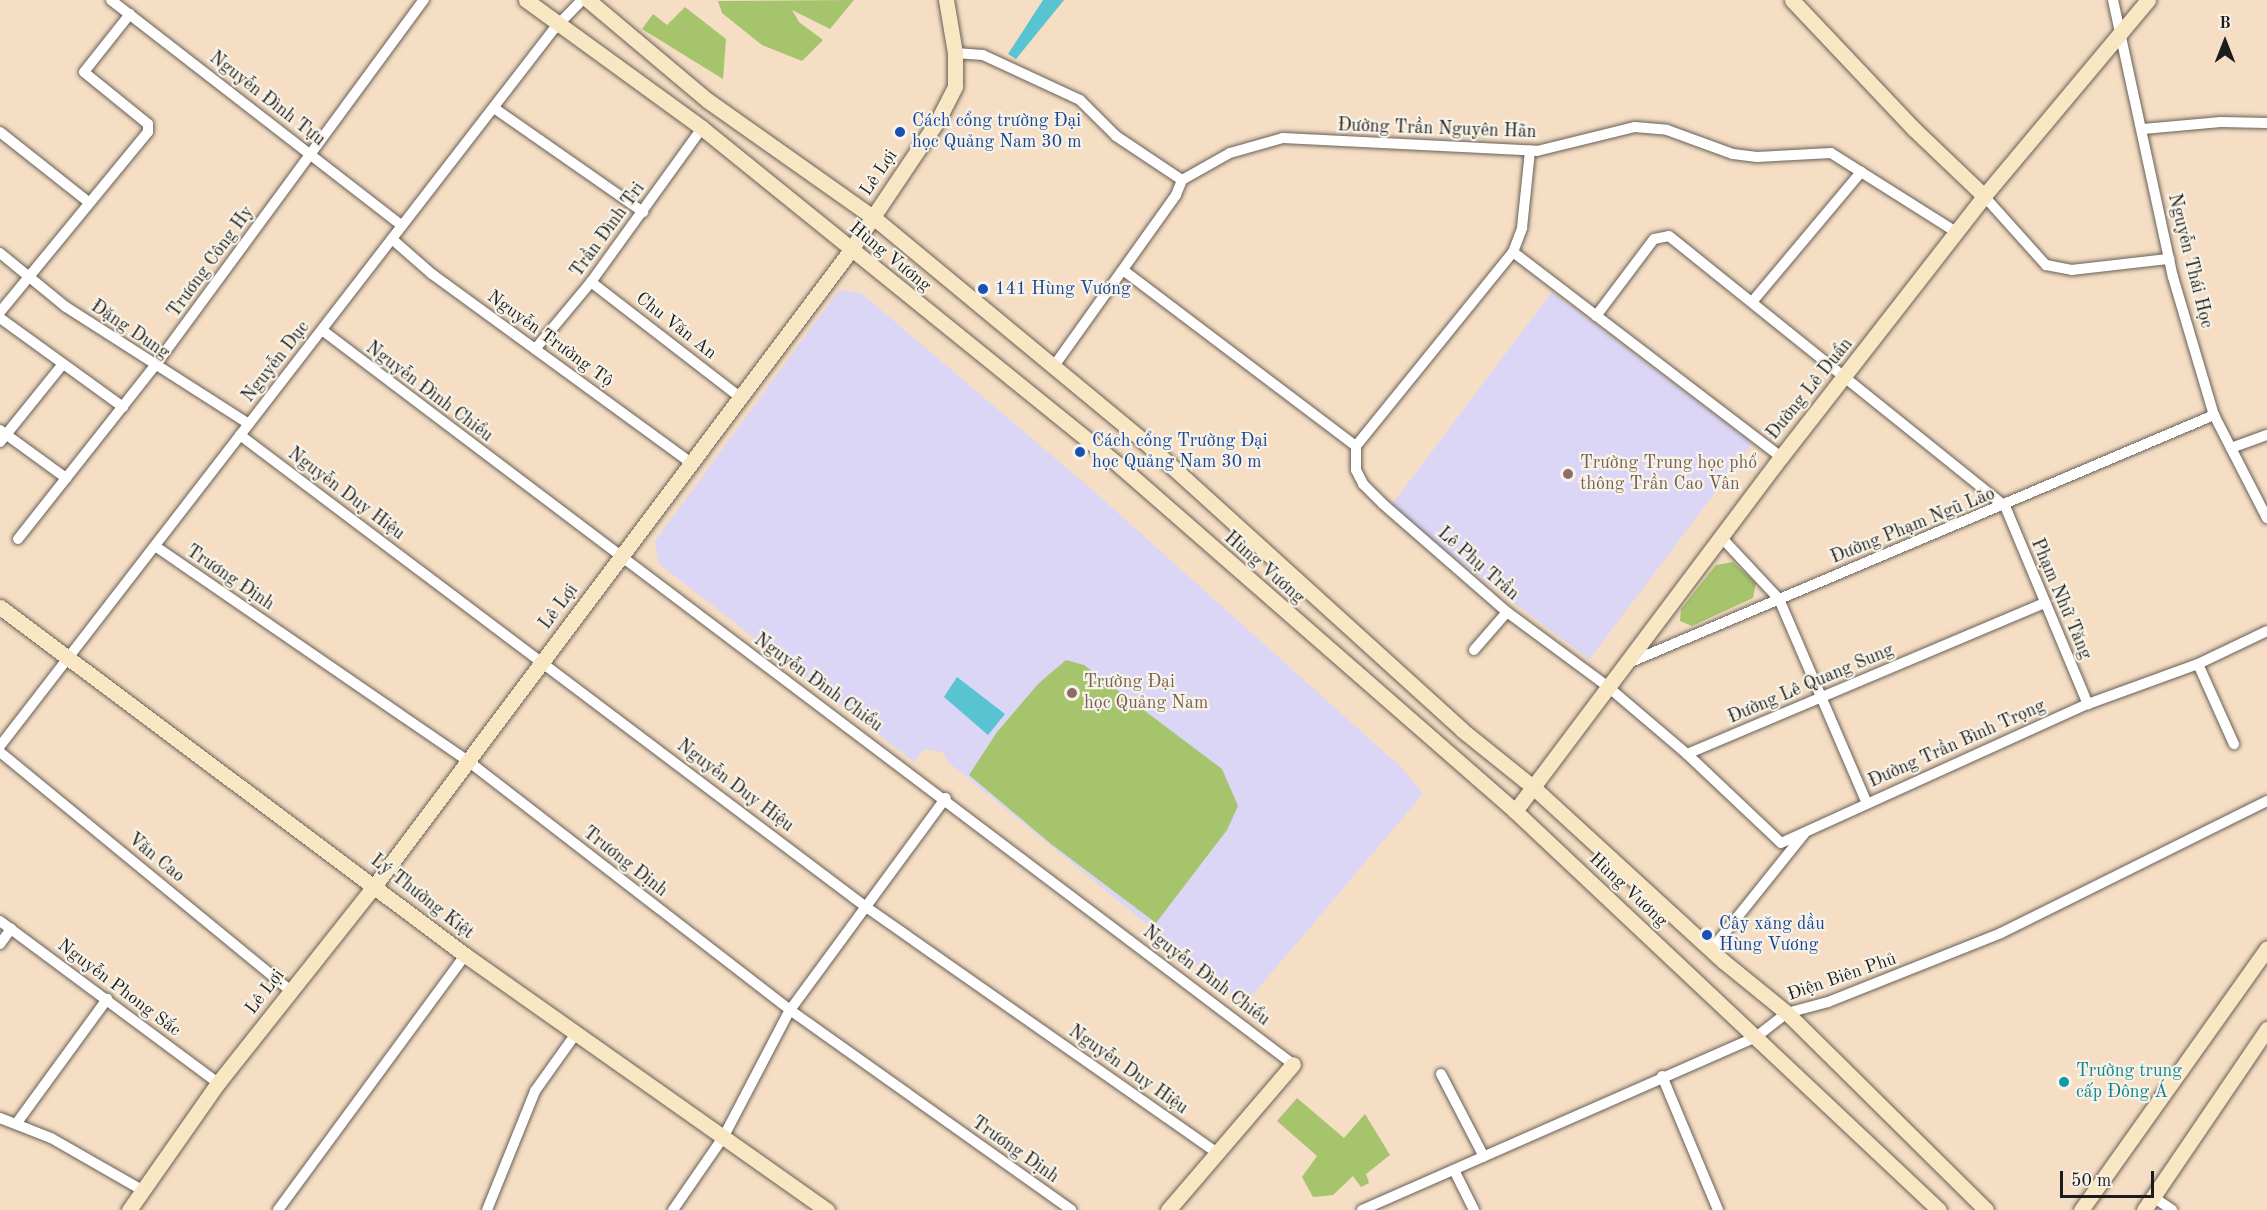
<!DOCTYPE html>
<meta charset="utf-8">
<style>
body{margin:0}
#map{position:relative;width:2267px;height:1210px;overflow:hidden;background:#f5dec4;font-family:"Old Standard TT",serif}
div>[style]{position:absolute}
.built>*{inset:0;background:#dcd6f6;transform-origin:0 0}
.green>*{inset:0;background:#a5c46c}
.water>*{inset:0;background:#58c3d1}
.roads{filter:drop-shadow(0 0 2px #686057) drop-shadow(0 0 2px #686057)}
.street>*{height:10px;margin:-5px;padding:0 5px;transform-origin:5px;border-radius:5px;background:#fff}
.secondary>*{height:15px;margin:-7.5px;padding:0 7.5px;transform-origin:7.5px;border-radius:7.5px;background:#f9e7c3}
.dots>*{width:16px;height:16px;translate:-50% -50%;box-sizing:border-box;border:3px solid #f7f3e8;border-radius:50%}
span{translate:-50% -50%;white-space:nowrap;text-align:center;line-height:1.15;-webkit-text-stroke:4.5px #f7f3e8;paint-order:stroke}
.street-label{font-size:18px;color:#1c1c1c}
.transit-label{font-size:18px;color:#164399}
.left{translate:0 -50%;text-align:left}
.education-label{font-size:18px;color:#785e54}
.culture-label{font-size:18px;color:#0d838f}
.north{position:absolute;left:2195px;top:12px;width:60px;height:60px;-webkit-text-stroke:4px #f7f3e8;paint-order:stroke;rotate:0deg;font-size:16px;font-weight:700;line-height:24px;text-align:center;color:#1c1c1c}
.north::after{content:'';display:block;margin:auto;width:21px;height:27px;background:#1c1c1c;clip-path:polygon(50% 0,100% 100%,50% 72%,0 100%)}
.scale{position:absolute;left:2060px;top:1171px;width:94px;height:27px;box-sizing:border-box;border:3px solid #1c1c1c;border-top:0;padding-left:8px;font-size:18px;line-height:21px;white-space:nowrap;color:#1c1c1c;-webkit-text-stroke:4px #f7f3e8;paint-order:stroke}
</style>
<div id="map">
<div class="built">
<i style="clip-path:polygon(839px 290px,861px 293px,1088px 486px,1402px 768px,1423px 794px,1245px 1004px,948px 762px,942px 752px,925px 749px,914px 762px,659px 564px,655px 541px)"></i>
<i style="left:1552px;top:292px;width:251px;height:271px;rotate:37deg"></i>
</div>
<div class="green">
<i style="clip-path:polygon(854px 0,830px 29px,792px 10px,799px 22px,823px 40px,802px 61px,762px 45px,722px 13px,718px 1px)"></i>
<i style="clip-path:polygon(685px 7px,726px 39px,723px 79px,642px 29px,653px 14px,667px 25px)"></i>
<i style="clip-path:polygon(1733px 562px,1756px 583px,1753px 598px,1692px 626px,1680px 621px,1681px 609px,1716px 565px)"></i>
<i style="clip-path:polygon(1066px 660px,1084px 665px,1222px 769px,1238px 806px,1227px 830px,1156px 923px,1051px 844px,969px 775px,997px 732px,1039px 683px)"></i>
<i style="clip-path:polygon(1297px 1098px,1344px 1138px,1365px 1114px,1390px 1155px,1366px 1174px,1369px 1183px,1361px 1187px,1353px 1176px,1333px 1195px,1313px 1197px,1302px 1177px,1317px 1156px,1277px 1121px)"></i>
</div>
<div class="water">
<i style="clip-path:polygon(1043px 0,1064px 0,1016px 59px,1008px 54px)"></i>
<i style="clip-path:polygon(957px 677px,1005px 714px,988px 735px,944px 697px)"></i>
</div>
<div class="roads">
<div class="street">
<i style="left:111px;top:0;width:368px;rotate:37.8deg"></i>
<i style="left:2113px;top:0;width:283px;rotate:77.8deg"></i>
<i style="left:2173px;top:277px;width:144px;rotate:73.5deg"></i>
<i style="left:2214px;top:415px;width:116px;rotate:62.8deg"></i>
<i style="left:955px;top:53px;width:28px;rotate:4deg"></i>
<i style="left:983px;top:55px;width:107px;rotate:24.9deg"></i>
<i style="left:1080px;top:100px;width:51px;rotate:45deg"></i>
<i style="left:1116px;top:136px;width:79px;rotate:33.7deg"></i>
<i style="left:494px;top:108px;width:182px;rotate:34.9deg"></i>
<i style="left:2143px;top:129px;width:78px;rotate:-5.1deg"></i>
<i style="left:2221px;top:122px;width:46px;rotate:1.2deg"></i>
<i style="left:0;top:132px;width:111px;rotate:38.4deg"></i>
<i style="left:1182px;top:180px;width:55px;rotate:-29.4deg"></i>
<i style="left:1230px;top:153px;width:55px;rotate:-15.8deg"></i>
<i style="left:1283px;top:138px;width:254px;rotate:2.9deg"></i>
<i style="left:1537px;top:151px;width:101px;rotate:-13.8deg"></i>
<i style="left:1635px;top:127px;width:32px;rotate:5deg"></i>
<i style="left:1667px;top:130px;width:70px;rotate:20deg"></i>
<i style="left:1733px;top:154px;width:24px;rotate:7deg"></i>
<i style="left:1757px;top:157px;width:74px;rotate:-3.1deg"></i>
<i style="left:1831px;top:153px;width:148px;rotate:32.3deg"></i>
<i style="left:1984px;top:196px;width:93px;rotate:48.1deg"></i>
<i style="left:2046px;top:265px;width:26px;rotate:11deg"></i>
<i style="left:2072px;top:270px;width:98px;rotate:-6.5deg"></i>
<i style="left:392px;top:239px;width:53px;rotate:41.2deg"></i>
<i style="left:432px;top:274px;width:321px;rotate:36.1deg"></i>
<i style="left:1513px;top:252px;width:337px;rotate:37.4deg"></i>
<i style="left:0;top:253px;width:85px;rotate:39.3deg"></i>
<i style="left:66px;top:307px;width:217px;rotate:32.6deg"></i>
<i style="left:1123px;top:270px;width:292px;rotate:37.1deg"></i>
<i style="left:591px;top:282px;width:188px;rotate:37.7deg"></i>
<i style="left:1752px;top:302px;width:170px;rotate:-50deg"></i>
<i style="left:0;top:312px;width:233px;rotate:-50.6deg"></i>
<i style="left:148px;top:132px;width:8px;rotate:-90deg"></i>
<i style="left:148px;top:124px;width:82px;rotate:-140.9deg"></i>
<i style="left:84px;top:72px;width:74px;rotate:-51.6deg"></i>
<i style="left:1596px;top:316px;width:96px;rotate:-53deg"></i>
<i style="left:1654px;top:239px;width:15px;rotate:-11deg"></i>
<i style="left:1669px;top:236px;width:431px;rotate:38.8deg"></i>
<i style="left:2005px;top:506px;width:215px;rotate:67.3deg"></i>
<i style="left:0;top:318px;width:152px;rotate:35.9deg"></i>
<i style="left:322px;top:330px;width:1217px;rotate:37.09deg"></i>
<i style="left:536px;top:348px;width:86px;rotate:-50.2deg"></i>
<i style="left:591px;top:282px;width:190px;rotate:-54.2deg"></i>
<i style="left:1054px;top:366px;width:210px;rotate:-54.5deg"></i>
<i style="left:1176px;top:195px;width:16px;rotate:-68deg"></i>
<i style="left:0;top:430px;width:82px;rotate:36deg"></i>
<i style="left:240px;top:435px;width:784px;rotate:37.02deg"></i>
<i style="left:866px;top:907px;width:429px;rotate:35deg"></i>
<i style="left:0;top:442px;width:100px;rotate:-51.1deg"></i>
<i style="left:1356px;top:446px;width:24px;rotate:90deg"></i>
<i style="left:1356px;top:470px;width:16px;rotate:63deg"></i>
<i style="left:1363px;top:484px;width:28px;rotate:45deg"></i>
<i style="left:1383px;top:504px;width:164px;rotate:41.1deg"></i>
<i style="left:1507px;top:612px;width:124px;rotate:36.5deg"></i>
<i style="left:1607px;top:686px;width:105px;rotate:40.4deg"></i>
<i style="left:1687px;top:754px;width:389px;rotate:-22.9deg"></i>
<i style="left:1356px;top:446px;width:250px;rotate:-51deg"></i>
<i style="left:1513px;top:252px;width:26px;rotate:-69deg"></i>
<i style="left:1522px;top:228px;width:78px;rotate:-84.1deg"></i>
<i style="left:2231px;top:448px;width:38px;rotate:-20deg"></i>
<i style="left:1720px;top:536px;width:86px;rotate:46.9deg"></i>
<i style="left:1779px;top:599px;width:220px;rotate:66.7deg"></i>
<i style="left:18px;top:539px;width:219px;rotate:-51.7deg"></i>
<i style="left:154px;top:367px;width:456px;rotate:-53.7deg"></i>
<i style="left:155px;top:546px;width:380px;rotate:34.5deg"></i>
<i style="left:468px;top:761px;width:407px;rotate:37.7deg"></i>
<i style="left:790px;top:1010px;width:345px;rotate:35.4deg"></i>
<i style="left:1474px;top:650px;width:50px;rotate:-49deg"></i>
<i style="left:1626px;top:664px;width:639px;rotate:-22.95deg"></i>
<i style="left:2198px;top:664px;width:88px;rotate:65.8deg"></i>
<i style="left:0;top:746px;width:906px;rotate:-52.31deg"></i>
<i style="left:554px;top:29px;width:40px;rotate:-46deg"></i>
<i style="left:0;top:752px;width:377px;rotate:39.4deg"></i>
<i style="left:1687px;top:754px;width:129px;rotate:43.4deg"></i>
<i style="left:1781px;top:843px;width:337px;rotate:-24.4deg"></i>
<i style="left:2088px;top:704px;width:117px;rotate:-20deg"></i>
<i style="left:2198px;top:664px;width:76px;rotate:-25.6deg"></i>
<i style="left:0;top:921px;width:272px;rotate:36.6deg"></i>
<i style="left:0;top:944px;width:19px;rotate:-54deg"></i>
<i style="left:1711px;top:950px;width:149px;rotate:-51.3deg"></i>
<i style="left:1441px;top:1074px;width:93px;rotate:62.6deg"></i>
<i style="left:1662px;top:1076px;width:145px;rotate:67.3deg"></i>
<i style="left:0;top:1118px;width:55px;rotate:21.4deg"></i>
<i style="left:51px;top:1138px;width:103px;rotate:29.8deg"></i>
<i style="left:16px;top:1124px;width:155px;rotate:-53.9deg"></i>
<i style="left:1454px;top:1170px;width:45px;rotate:63.4deg"></i>
<i style="left:2153px;top:1197px;width:23px;rotate:34deg"></i>
<i style="left:278px;top:1210px;width:316px;rotate:-53.7deg"></i>
<i style="left:487px;top:1210px;width:128px;rotate:-68deg"></i>
<i style="left:535px;top:1091px;width:69px;rotate:-54.5deg"></i>
<i style="left:673px;top:1210px;width:90px;rotate:-55.4deg"></i>
<i style="left:724px;top:1136px;width:142px;rotate:-62.4deg"></i>
<i style="left:790px;top:1010px;width:263px;rotate:-53.7deg"></i>
<i style="left:1362px;top:1210px;width:430px;rotate:-23.7deg"></i>
<i style="left:1756px;top:1037px;width:39px;rotate:-38deg"></i>
<i style="left:1787px;top:1013px;width:42px;rotate:-15deg"></i>
<i style="left:1828px;top:1002px;width:186px;rotate:-21.7deg"></i>
<i style="left:2001px;top:933px;width:297px;rotate:-26.4deg"></i>
</div>
<div class="secondary">
<i style="left:526px;top:0;width:218px;rotate:36deg"></i>
<i style="left:702px;top:128px;width:538px;rotate:38.96deg"></i>
<i style="left:1120px;top:466px;width:524px;rotate:41.13deg"></i>
<i style="left:1515px;top:811px;width:582px;rotate:43.26deg"></i>
<i style="left:588px;top:0;width:155px;rotate:40deg"></i>
<i style="left:707px;top:100px;width:203px;rotate:35.2deg"></i>
<i style="left:873px;top:217px;width:356px;rotate:39.6deg"></i>
<i style="left:1147px;top:444px;width:425px;rotate:42.2deg"></i>
<i style="left:1462px;top:730px;width:91px;rotate:38.8deg"></i>
<i style="left:1533px;top:787px;width:258px;rotate:42.5deg"></i>
<i style="left:1723px;top:961px;width:82px;rotate:39.1deg"></i>
<i style="left:1787px;top:1013px;width:280px;rotate:44.7deg"></i>
<i style="left:1792px;top:0;width:178px;rotate:46.6deg"></i>
<i style="left:1914px;top:129px;width:97px;rotate:43.7deg"></i>
<i style="left:0;top:607px;width:581px;rotate:36.81deg"></i>
<i style="left:465px;top:955px;width:443px;rotate:35.2deg"></i>
<i style="left:1515px;top:811px;width:443px;rotate:-53.1deg"></i>
<i style="left:1781px;top:457px;width:331px;rotate:-52.1deg"></i>
<i style="left:1984px;top:196px;width:256px;rotate:-50.1deg"></i>
<i style="left:129px;top:1210px;width:155px;rotate:-55deg"></i>
<i style="left:218px;top:1083px;width:253px;rotate:-51.6deg"></i>
<i style="left:375px;top:885px;width:792px;rotate:-53.16deg"></i>
<i style="left:850px;top:251px;width:158px;rotate:-56.1deg"></i>
<i style="left:938px;top:120px;width:38px;rotate:-63deg"></i>
<i style="left:955px;top:86px;width:33px;rotate:-90deg"></i>
<i style="left:955px;top:53px;width:54px;rotate:-99.6deg"></i>
<i style="left:1168px;top:1210px;width:192px;rotate:-49.4deg"></i>
<i style="left:2081px;top:1210px;width:321px;rotate:-54.6deg"></i>
<i style="left:2144px;top:1210px;width:219px;rotate:-55.8deg"></i>
</div>
</div>
<div class="dots">
<i style="left:900px;top:132px;background:#1a4fb4"></i>
<i style="left:983px;top:289px;background:#1a4fb4"></i>
<i style="left:1080px;top:452px;background:#1a4fb4"></i>
<i style="left:1568px;top:474px;background:#8d6e63"></i>
<i style="left:1072px;top:693px;background:#8d6e63"></i>
<i style="left:1707px;top:935px;background:#1a4fb4"></i>
<i style="left:2064px;top:1082px;background:#0f9aa8"></i>
</div>
<div class="street-label">
<span style="left:267px;top:99px;rotate:38deg">Nguyễn Đình Tựu</span>
<span style="left:1437px;top:129px;rotate:2deg">Đường Trần Nguyên Hãn</span>
<span style="left:879px;top:173px;rotate:-56deg">Lê Lợi</span>
<span style="left:608px;top:230px;rotate:-54deg">Trần Đình Tri</span>
<span style="left:890px;top:257px;rotate:39deg">Hùng Vương</span>
<span style="left:2190px;top:261px;rotate:76deg">Nguyễn Thái Học</span>
<span style="left:211px;top:262px;rotate:-54deg">Trương Công Hy</span>
<span style="left:676px;top:326px;rotate:38deg">Chu Văn An</span>
<span style="left:130px;top:330px;rotate:34deg">Đặng Dung</span>
<span style="left:550px;top:339px;rotate:36deg">Nguyễn Trường Tộ</span>
<span style="left:276px;top:362px;rotate:-52deg">Nguyễn Dục</span>
<span style="left:1810px;top:389px;rotate:-51deg">Đường Lê Duẩn</span>
<span style="left:429px;top:392px;rotate:37deg">Nguyễn Đình Chiểu</span>
<span style="left:346px;top:494px;rotate:37deg">Nguyễn Duy Hiệu</span>
<span style="left:1913px;top:526px;rotate:-22deg">Đường Phạm Ngũ Lão</span>
<span style="left:1478px;top:564px;rotate:41deg">Lê Phụ Trần</span>
<span style="left:1264px;top:568px;rotate:41deg">Hùng Vương</span>
<span style="left:230px;top:578px;rotate:34deg">Trương Định</span>
<span style="left:2061px;top:599px;rotate:67deg">Phạm Nhữ Tăng</span>
<span style="left:559px;top:607px;rotate:-53deg">Lê Lợi</span>
<span style="left:818px;top:683px;rotate:36deg">Nguyễn Đình Chiểu</span>
<span style="left:1811px;top:684px;rotate:-23deg">Đường Lê Quang Sung</span>
<span style="left:1957px;top:744px;rotate:-24deg">Đường Trần Bình Trọng</span>
<span style="left:735px;top:786px;rotate:37deg">Nguyễn Duy Hiệu</span>
<span style="left:156px;top:858px;rotate:39deg">Văn Cao</span>
<span style="left:625px;top:862px;rotate:38deg">Trương Định</span>
<span style="left:1628px;top:890px;rotate:43deg">Hùng Vương</span>
<span style="left:422px;top:897px;rotate:38deg">Lý Thường Kiệt</span>
<span style="left:1206px;top:976px;rotate:37deg">Nguyễn Đình Chiểu</span>
<span style="left:1842px;top:977px;rotate:-19deg">Điện Biên Phủ</span>
<span style="left:119px;top:988px;rotate:37deg">Nguyễn Phong Sắc</span>
<span style="left:265px;top:992px;rotate:-52deg">Lê Lợi</span>
<span style="left:1128px;top:1070px;rotate:35deg">Nguyễn Duy Hiệu</span>
<span style="left:1015px;top:1150px;rotate:35deg">Trương Định</span>
</div>
<div class="transit-label">
<span class="left" style="left:912px;top:132px">Cách cổng trường Đại<br>học Quảng Nam 30 m</span>
<span class="left" style="left:995px;top:289px">141 Hùng Vương</span>
<span class="left" style="left:1092px;top:452px">Cách cổng Trường Đại<br>học Quảng Nam 30 m</span>
<span class="left" style="left:1719px;top:935px">Cây xăng dầu<br>Hùng Vương</span>
</div>
<div class="education-label">
<span class="left" style="left:1580px;top:474px">Trường Trung học phổ<br>thông Trần Cao Vân</span>
<span class="left" style="left:1084px;top:693px">Trường Đại<br>học Quảng Nam</span>
</div>
<div class="culture-label">
<span class="left" style="left:2076px;top:1082px">Trường trung<br>cấp Đông Á</span>
</div>
<div class="north">B</div>
<div class="scale">50 m</div>
</div>
